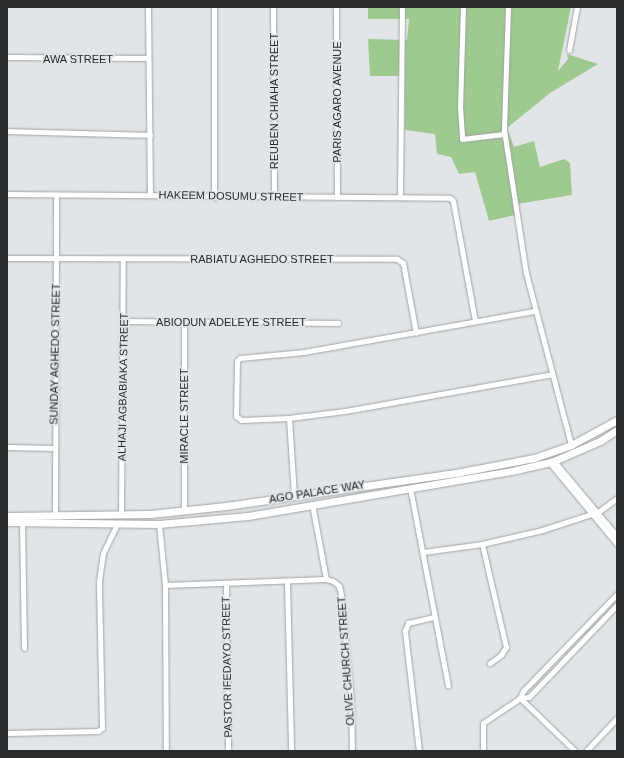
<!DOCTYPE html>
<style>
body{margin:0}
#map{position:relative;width:624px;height:758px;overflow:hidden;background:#e2e5e8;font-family:Arial,sans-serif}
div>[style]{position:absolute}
.green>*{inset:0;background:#9eca8f}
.roads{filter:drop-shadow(0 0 1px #a0a3a5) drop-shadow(0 0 1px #a0a3a5)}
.street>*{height:5px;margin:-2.5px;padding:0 2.5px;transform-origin:2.5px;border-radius:2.5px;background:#fff}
.secondary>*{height:7px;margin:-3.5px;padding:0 3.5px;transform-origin:3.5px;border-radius:3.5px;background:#fff}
span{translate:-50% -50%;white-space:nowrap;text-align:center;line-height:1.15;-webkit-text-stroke:3.5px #e2e5e8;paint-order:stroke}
.street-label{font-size:11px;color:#292a2b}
.frame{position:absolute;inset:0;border:8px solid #292a2b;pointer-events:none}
</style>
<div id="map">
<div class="green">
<i style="clip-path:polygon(368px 7px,571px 7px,558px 71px,568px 59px,567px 54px,598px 64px,550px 93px,507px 128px,514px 147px,534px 141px,540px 167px,564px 159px,570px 163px,572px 195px,517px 204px,515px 215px,489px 221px,475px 172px,459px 174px,451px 157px,437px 154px,435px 134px,405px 130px,405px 76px,370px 76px,368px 39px,407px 40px,409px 19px,368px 19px)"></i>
</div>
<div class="roads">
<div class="street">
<i style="left:148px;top:7px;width:188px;rotate:89.4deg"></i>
<i style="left:273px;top:7px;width:189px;rotate:89.7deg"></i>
<i style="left:336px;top:7px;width:190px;rotate:89.7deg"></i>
<i style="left:463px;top:7px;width:100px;rotate:91.7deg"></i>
<i style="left:460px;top:107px;width:32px;rotate:86deg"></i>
<i style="left:462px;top:139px;width:42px;rotate:-6.8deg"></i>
<i style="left:508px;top:7px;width:123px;rotate:91.9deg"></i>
<i style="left:504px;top:130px;width:145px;rotate:81.3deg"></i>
<i style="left:526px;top:273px;width:178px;rotate:75.3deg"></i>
<i style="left:569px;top:50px;width:44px;rotate:-79.5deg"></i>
<i style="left:7px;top:57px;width:141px;rotate:0.4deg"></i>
<i style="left:7px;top:131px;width:143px;rotate:1.6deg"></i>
<i style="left:7px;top:194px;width:443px;rotate:0.5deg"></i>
<i style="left:450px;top:198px;width:4px;rotate:45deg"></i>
<i style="left:453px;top:201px;width:122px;rotate:79.6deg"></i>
<i style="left:400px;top:196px;width:189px;rotate:-89.4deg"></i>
<i style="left:214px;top:197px;width:190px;rotate:-90deg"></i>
<i style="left:7px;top:258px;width:390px;rotate:0.1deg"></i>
<i style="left:397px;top:259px;width:7px;rotate:34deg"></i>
<i style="left:403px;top:263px;width:71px;rotate:79.5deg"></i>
<i style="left:534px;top:311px;width:234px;rotate:169.9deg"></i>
<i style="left:304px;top:352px;width:64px;rotate:174.6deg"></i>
<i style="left:240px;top:358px;width:4px;rotate:135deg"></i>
<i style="left:237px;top:361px;width:55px;rotate:91deg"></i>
<i style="left:236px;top:416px;width:6px;rotate:39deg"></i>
<i style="left:241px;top:420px;width:48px;rotate:-2.4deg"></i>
<i style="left:289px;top:418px;width:56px;rotate:-7.1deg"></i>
<i style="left:345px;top:411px;width:210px;rotate:-10.1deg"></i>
<i style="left:124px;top:321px;width:214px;rotate:0.5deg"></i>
<i style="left:184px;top:322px;width:188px;rotate:90deg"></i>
<i style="left:289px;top:418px;width:78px;rotate:86.3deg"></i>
<i style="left:7px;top:447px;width:46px;rotate:1.2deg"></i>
<i style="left:554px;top:461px;width:98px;rotate:50deg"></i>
<i style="left:549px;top:462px;width:107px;rotate:50.3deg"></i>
<i style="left:410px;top:488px;width:201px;rotate:79.1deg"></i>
<i style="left:312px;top:504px;width:76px;rotate:79.4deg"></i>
<i style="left:55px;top:513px;width:318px;rotate:-89.8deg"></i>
<i style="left:121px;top:514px;width:255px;rotate:-89.6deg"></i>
<i style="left:22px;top:522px;width:126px;rotate:89.1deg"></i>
<i style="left:159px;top:524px;width:61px;rotate:84.4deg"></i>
<i style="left:165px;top:585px;width:166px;rotate:89.7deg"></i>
<i style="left:482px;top:544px;width:106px;rotate:76.9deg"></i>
<i style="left:506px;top:647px;width:9px;rotate:122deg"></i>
<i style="left:501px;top:655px;width:14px;rotate:144deg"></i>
<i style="left:423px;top:552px;width:60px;rotate:-7.7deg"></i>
<i style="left:482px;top:544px;width:62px;rotate:-13.1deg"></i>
<i style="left:542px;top:530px;width:59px;rotate:-17.8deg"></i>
<i style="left:598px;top:512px;width:24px;rotate:-36deg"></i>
<i style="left:287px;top:582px;width:169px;rotate:88.6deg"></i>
<i style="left:226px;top:583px;width:168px;rotate:89.3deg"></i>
<i style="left:165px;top:585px;width:161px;rotate:-2.1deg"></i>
<i style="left:326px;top:579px;width:7px;rotate:16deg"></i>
<i style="left:333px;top:581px;width:8px;rotate:40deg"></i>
<i style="left:339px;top:586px;width:9px;rotate:77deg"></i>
<i style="left:341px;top:595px;width:105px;rotate:84.6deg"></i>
<i style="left:351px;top:700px;width:51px;rotate:88.9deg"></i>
<i style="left:520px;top:698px;width:8px;rotate:-67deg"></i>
<i style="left:523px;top:691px;width:135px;rotate:-45.9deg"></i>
<i style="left:520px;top:698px;width:76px;rotate:43.9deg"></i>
<i style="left:7px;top:733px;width:91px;rotate:-1.3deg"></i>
<i style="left:98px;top:731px;width:5px;rotate:-37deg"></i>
<i style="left:102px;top:728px;width:147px;rotate:-91.2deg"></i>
<i style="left:99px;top:581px;width:28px;rotate:-82deg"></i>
<i style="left:103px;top:553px;width:32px;rotate:-64deg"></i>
<i style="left:419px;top:751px;width:121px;rotate:-96.7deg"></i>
<i style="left:405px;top:631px;width:9px;rotate:-69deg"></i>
<i style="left:408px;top:623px;width:27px;rotate:-13deg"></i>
<i style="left:483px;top:751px;width:28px;rotate:-90deg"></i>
<i style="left:483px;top:723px;width:45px;rotate:-34deg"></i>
<i style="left:520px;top:698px;width:9px;rotate:-6deg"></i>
<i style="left:529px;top:697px;width:127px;rotate:-46.3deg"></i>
<i style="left:586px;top:751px;width:45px;rotate:-46.8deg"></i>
</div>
<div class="secondary">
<i style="left:7px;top:516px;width:143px;rotate:-0.8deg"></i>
<i style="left:150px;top:514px;width:76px;rotate:-6deg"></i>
<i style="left:226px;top:506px;width:237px;rotate:-8.2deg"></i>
<i style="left:461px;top:472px;width:74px;rotate:-10.9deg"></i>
<i style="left:534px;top:458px;width:39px;rotate:-19deg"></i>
<i style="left:571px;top:445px;width:52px;rotate:-28.5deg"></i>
<i style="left:7px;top:522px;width:152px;rotate:0.8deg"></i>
<i style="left:159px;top:524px;width:89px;rotate:-5.1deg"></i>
<i style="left:248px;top:516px;width:272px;rotate:-9.7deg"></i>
<i style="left:516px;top:470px;width:39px;rotate:-13deg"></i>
<i style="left:554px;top:461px;width:50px;rotate:-23.5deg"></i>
<i style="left:600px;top:441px;width:20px;rotate:-33deg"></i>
</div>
</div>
<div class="street-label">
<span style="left:78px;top:59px">AWA STREET</span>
<span style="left:274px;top:101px;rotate:-90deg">REUBEN CHIAHA STREET</span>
<span style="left:337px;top:102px;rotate:-90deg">PARIS AGARO AVENUE</span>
<span style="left:231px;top:196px;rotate:1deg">HAKEEM DOSUMU STREET</span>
<span style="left:262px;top:259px">RABIATU AGHEDO STREET</span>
<span style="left:231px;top:322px">ABIODUN ADELEYE STREET</span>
<span style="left:55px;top:354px;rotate:-89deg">SUNDAY AGHEDO STREET</span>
<span style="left:123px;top:387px;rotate:-89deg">ALHAJI AGBABIAKA STREET</span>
<span style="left:184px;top:416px;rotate:-90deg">MIRACLE STREET</span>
<span style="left:317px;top:492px;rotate:-9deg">AGO PALACE WAY</span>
<span style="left:346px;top:661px;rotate:-94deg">OLIVE CHURCH STREET</span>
<span style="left:227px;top:667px;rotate:-91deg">PASTOR IFEDAYO STREET</span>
</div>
<div class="frame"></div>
</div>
